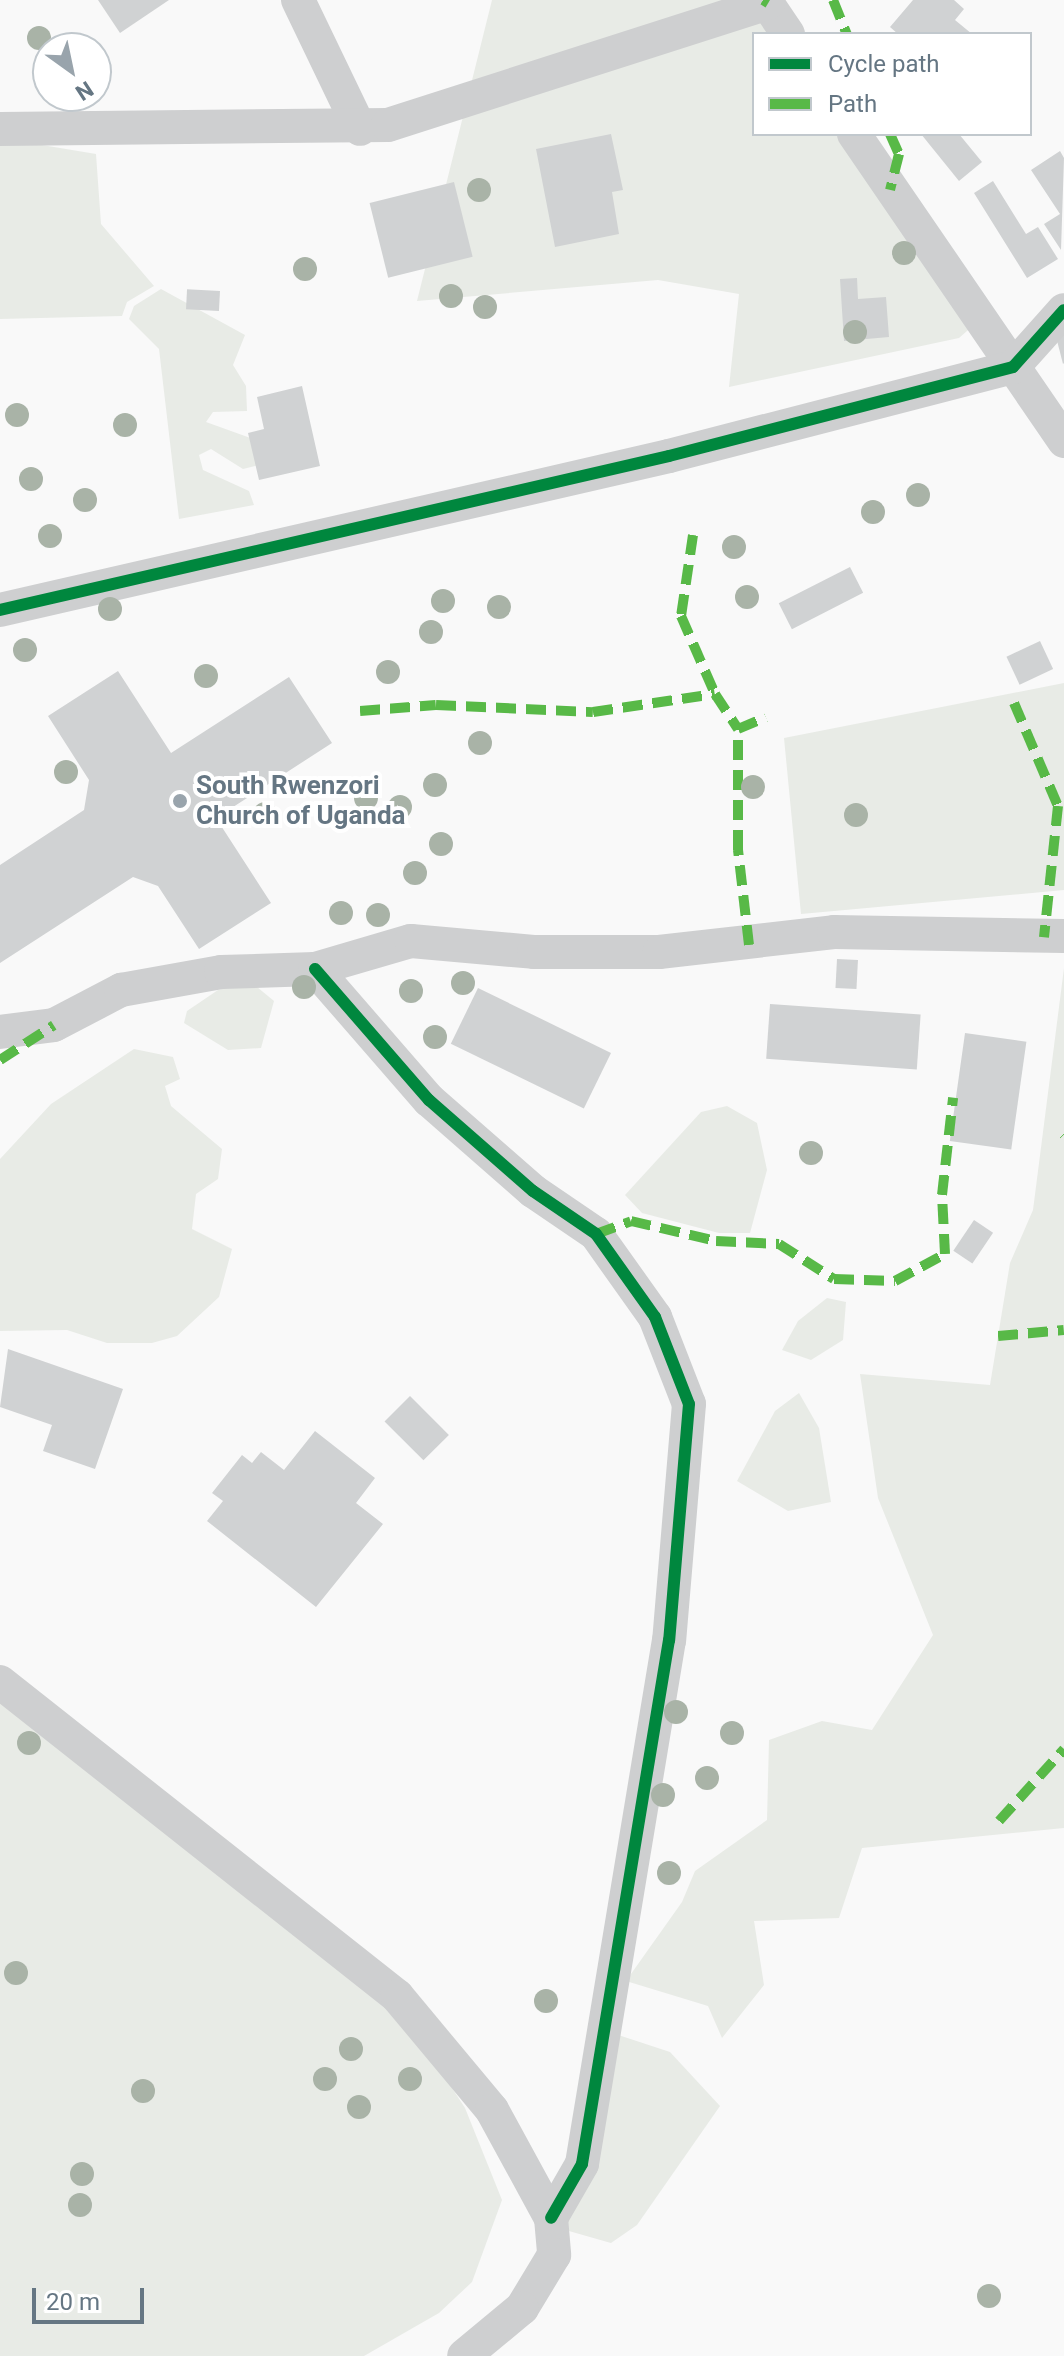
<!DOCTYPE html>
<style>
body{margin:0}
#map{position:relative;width:1064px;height:2356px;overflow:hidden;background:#f9f9f9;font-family:Roboto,sans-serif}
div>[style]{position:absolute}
.green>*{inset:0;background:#e8ebe6}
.building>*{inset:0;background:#d0d2d3;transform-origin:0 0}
.street>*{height:34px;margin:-17px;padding:0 17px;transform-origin:17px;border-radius:17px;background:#cecfd0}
.quiet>*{height:10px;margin-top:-5px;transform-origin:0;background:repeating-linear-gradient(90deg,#58b947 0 20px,transparent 0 30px)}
.cycleway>*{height:12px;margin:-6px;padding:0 6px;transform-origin:6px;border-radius:6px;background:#00873e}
.trees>*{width:24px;height:24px;margin:-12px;border-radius:50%;background:#a9b3a7}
.dots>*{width:22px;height:22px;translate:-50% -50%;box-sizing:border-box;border:4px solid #fff;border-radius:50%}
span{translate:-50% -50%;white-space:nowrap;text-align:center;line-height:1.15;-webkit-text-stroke:8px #fff;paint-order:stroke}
.poi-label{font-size:26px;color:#657683;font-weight:700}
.left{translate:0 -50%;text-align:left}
.legend{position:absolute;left:752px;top:32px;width:280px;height:104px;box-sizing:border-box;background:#fff;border:2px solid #c1c8cd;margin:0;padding:10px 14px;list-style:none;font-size:24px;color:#657683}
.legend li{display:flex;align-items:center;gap:16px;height:40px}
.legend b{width:40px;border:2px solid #c1c8cd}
.north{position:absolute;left:32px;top:32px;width:80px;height:80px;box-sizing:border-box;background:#fff;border:2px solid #c1c8cd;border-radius:50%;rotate:147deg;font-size:22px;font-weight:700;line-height:32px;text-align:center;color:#657683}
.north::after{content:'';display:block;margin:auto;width:28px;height:36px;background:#99a4ac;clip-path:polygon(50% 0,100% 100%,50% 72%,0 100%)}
.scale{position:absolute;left:32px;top:2288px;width:112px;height:36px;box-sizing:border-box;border:4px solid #657683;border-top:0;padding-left:10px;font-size:24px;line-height:28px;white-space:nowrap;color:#657683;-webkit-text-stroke:6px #fff;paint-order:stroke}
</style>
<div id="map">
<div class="green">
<i style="clip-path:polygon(492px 0,750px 0,775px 34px,754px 34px,754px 134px,846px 134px,975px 324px,959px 338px,729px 387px,739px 294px,658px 280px,417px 301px)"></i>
<i style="clip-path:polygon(0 138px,96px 154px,101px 224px,154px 286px,127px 302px,122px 316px,0 319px)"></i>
<i style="clip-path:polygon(161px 289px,245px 335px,233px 365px,246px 386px,247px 411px,213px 412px,206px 422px,256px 440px,267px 463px,243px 469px,211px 449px,199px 455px,203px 470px,249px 491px,254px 505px,179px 519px,159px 349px,129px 319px,134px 306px)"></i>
<i style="clip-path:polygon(1064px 683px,1064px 890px,801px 914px,784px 738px)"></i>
<i style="clip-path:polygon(1064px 968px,1064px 1828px,862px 1848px,839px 1918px,754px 1921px,764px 1985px,722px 2038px,708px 2006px,626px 1981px,682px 1902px,695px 1871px,767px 1820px,769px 1740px,822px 1721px,872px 1730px,933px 1635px,878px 1498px,860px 1374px,990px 1385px,1010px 1263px,1033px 1210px)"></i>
<i style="clip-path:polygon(251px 982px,274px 1001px,261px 1048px,228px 1050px,184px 1023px,187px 1011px,218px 990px)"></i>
<i style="clip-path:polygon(134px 1049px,173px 1057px,180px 1079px,165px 1086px,171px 1106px,222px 1149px,218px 1179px,196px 1194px,192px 1229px,232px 1249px,219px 1297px,177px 1336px,152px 1343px,107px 1343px,67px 1330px,0 1331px,0 1159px,51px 1104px)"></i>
<i style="clip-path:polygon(727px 1106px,757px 1123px,767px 1170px,750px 1233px,719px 1233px,642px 1213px,625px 1195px,701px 1112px)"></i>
<i style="clip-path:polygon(827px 1298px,846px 1302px,843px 1340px,811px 1360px,782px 1350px,798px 1321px)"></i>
<i style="clip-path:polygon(799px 1393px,819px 1428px,831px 1502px,788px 1511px,737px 1481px,775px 1411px)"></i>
<i style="clip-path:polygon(0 1687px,124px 1780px,419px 2037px,465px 2108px,502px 2200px,472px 2282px,439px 2313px,364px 2356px,0 2356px)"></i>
<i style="clip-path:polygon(594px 2027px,670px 2052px,720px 2106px,637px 2225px,611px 2243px,562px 2229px)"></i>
</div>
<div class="building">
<i style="clip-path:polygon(98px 0,169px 0,120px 33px)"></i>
<i style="clip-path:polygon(913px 0,954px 0,964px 9px,955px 20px,972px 34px,898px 34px,890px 27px)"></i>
<i style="clip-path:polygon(611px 134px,623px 190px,612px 192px,619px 234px,555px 247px,536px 149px)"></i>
<i style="clip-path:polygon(921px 134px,959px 134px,982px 162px,959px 181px)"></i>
<i style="clip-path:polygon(1060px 151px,1064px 158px,1061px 250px,1044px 224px,1060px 214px,1031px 170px)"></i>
<i style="clip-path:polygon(993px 181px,1026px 234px,1038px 227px,1058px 259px,1027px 278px,974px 193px)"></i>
<i style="left:454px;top:182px;width:77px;height:87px;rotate:76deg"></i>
<i style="clip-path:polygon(857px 278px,858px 299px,886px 297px,889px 337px,844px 341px,840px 279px)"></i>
<i style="left:220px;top:291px;width:20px;height:33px;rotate:93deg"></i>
<i style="clip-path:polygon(1064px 322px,1064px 363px,1063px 364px,1053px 325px)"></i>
<i style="clip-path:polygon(302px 386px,320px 466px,259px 480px,248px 433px,264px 429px,257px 397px)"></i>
<i style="left:850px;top:567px;width:29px;height:80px;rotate:63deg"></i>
<i style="left:1040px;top:641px;width:31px;height:37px;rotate:65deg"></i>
<i style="clip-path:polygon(118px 671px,171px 753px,289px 677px,332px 743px,216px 818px,271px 903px,199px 949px,158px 886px,133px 877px,0 963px,0 865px,84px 810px,89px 780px,48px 716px)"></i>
<i style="left:837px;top:959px;width:21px;height:29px;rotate:3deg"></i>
<i style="left:478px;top:988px;width:148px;height:62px;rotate:26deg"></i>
<i style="left:770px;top:1004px;width:151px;height:55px;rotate:4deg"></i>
<i style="left:965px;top:1033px;width:62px;height:109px;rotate:8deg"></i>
<i style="left:974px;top:1220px;width:23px;height:37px;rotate:34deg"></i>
<i style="clip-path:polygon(8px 1349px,123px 1389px,95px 1469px,43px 1451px,52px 1425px,0 1407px)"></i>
<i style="left:410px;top:1396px;width:55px;height:36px;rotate:45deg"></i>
<i style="clip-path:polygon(315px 1431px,375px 1478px,356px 1503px,383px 1524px,316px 1607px,207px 1521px,223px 1501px,212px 1493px,242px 1455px,252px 1463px,261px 1452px,284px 1470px)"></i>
</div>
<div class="street">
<i style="left:298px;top:0;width:143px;rotate:64.3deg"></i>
<i style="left:765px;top:0;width:41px;rotate:55.9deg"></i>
<i style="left:0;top:129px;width:388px;rotate:-0.6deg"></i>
<i style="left:388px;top:125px;width:399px;rotate:-17.8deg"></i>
<i style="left:854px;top:134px;width:372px;rotate:55.6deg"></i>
<i style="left:0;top:610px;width:686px;rotate:-12.96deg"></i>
<i style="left:669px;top:456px;width:355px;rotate:-14.5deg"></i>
<i style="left:1013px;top:367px;width:76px;rotate:-48.2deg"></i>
<i style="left:315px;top:969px;width:174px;rotate:49deg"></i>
<i style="left:429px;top:1100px;width:138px;rotate:41.2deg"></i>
<i style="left:533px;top:1191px;width:76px;rotate:34.3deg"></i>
<i style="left:596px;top:1234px;width:102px;rotate:54.6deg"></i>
<i style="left:655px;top:1317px;width:93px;rotate:68.7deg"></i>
<i style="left:689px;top:1404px;width:237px;rotate:94.8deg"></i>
<i style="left:669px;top:1640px;width:531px;rotate:99.43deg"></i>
<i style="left:582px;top:2164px;width:62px;rotate:119.9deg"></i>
<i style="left:0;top:1032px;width:54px;rotate:-7.4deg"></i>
<i style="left:54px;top:1025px;width:76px;rotate:-27.6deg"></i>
<i style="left:121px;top:990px;width:102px;rotate:-10.2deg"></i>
<i style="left:221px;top:972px;width:94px;rotate:-1.8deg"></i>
<i style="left:315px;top:969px;width:100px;rotate:-16.3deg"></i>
<i style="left:411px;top:941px;width:123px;rotate:5.1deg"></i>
<i style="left:534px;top:952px;width:125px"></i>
<i style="left:659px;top:952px;width:176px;rotate:-6.5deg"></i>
<i style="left:834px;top:932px;width:230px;rotate:1deg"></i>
<i style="left:0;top:1682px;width:506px;rotate:38.34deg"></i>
<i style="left:397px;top:1996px;width:148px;rotate:50.2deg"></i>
<i style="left:492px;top:2110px;width:123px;rotate:61.4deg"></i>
<i style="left:551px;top:2218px;width:37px;rotate:85deg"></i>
<i style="left:554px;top:2255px;width:62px;rotate:121.1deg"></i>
<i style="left:522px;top:2308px;width:75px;rotate:140.4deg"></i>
</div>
<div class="quiet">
<i style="left:763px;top:0;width:6px;rotate:31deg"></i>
<i style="left:833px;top:0;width:37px;rotate:68deg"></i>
<i style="left:890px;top:134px;width:22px;rotate:66deg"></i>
<i style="left:899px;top:154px;width:37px;rotate:104deg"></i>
<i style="left:693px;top:535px;width:82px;rotate:98.4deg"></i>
<i style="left:681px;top:616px;width:85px;rotate:66.4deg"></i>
<i style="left:1014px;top:703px;width:112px;rotate:66.9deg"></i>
<i style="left:1058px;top:806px;width:132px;rotate:96.1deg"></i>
<i style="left:360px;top:711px;width:76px;rotate:-4.5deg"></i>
<i style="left:436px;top:705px;width:157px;rotate:2.6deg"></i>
<i style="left:593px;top:712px;width:123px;rotate:-8.4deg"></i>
<i style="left:715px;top:694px;width:42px;rotate:56.7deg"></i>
<i style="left:749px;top:945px;width:96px;rotate:-96.6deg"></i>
<i style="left:738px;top:850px;width:121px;rotate:-90deg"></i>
<i style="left:738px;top:729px;width:30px;rotate:-23deg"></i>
<i style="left:0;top:1060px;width:64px;rotate:-32.9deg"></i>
<i style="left:1063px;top:1134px;width:1px;rotate:45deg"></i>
<i style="left:596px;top:1234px;width:37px;rotate:-20deg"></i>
<i style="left:631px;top:1221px;width:87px;rotate:13.2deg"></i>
<i style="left:716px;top:1241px;width:63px;rotate:2.7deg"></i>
<i style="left:779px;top:1244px;width:65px;rotate:32.5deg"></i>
<i style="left:834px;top:1279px;width:61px;rotate:1.9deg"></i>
<i style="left:895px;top:1281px;width:57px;rotate:-28.4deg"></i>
<i style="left:945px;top:1254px;width:59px;rotate:-92.9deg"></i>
<i style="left:942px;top:1195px;width:98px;rotate:-83.5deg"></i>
<i style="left:998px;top:1336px;width:66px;rotate:-5.2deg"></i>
<i style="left:999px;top:1821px;width:97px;rotate:-47.9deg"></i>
</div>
<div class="cycleway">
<i style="left:0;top:610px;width:686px;rotate:-12.96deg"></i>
<i style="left:669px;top:456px;width:355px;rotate:-14.5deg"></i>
<i style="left:1013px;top:367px;width:76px;rotate:-48.2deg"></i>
<i style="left:315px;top:969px;width:174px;rotate:49deg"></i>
<i style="left:429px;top:1100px;width:138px;rotate:41.2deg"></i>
<i style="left:533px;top:1191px;width:76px;rotate:34.3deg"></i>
<i style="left:596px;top:1234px;width:102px;rotate:54.6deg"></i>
<i style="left:655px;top:1317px;width:93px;rotate:68.7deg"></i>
<i style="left:689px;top:1404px;width:237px;rotate:94.8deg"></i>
<i style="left:669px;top:1640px;width:531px;rotate:99.43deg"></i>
<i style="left:582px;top:2164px;width:62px;rotate:119.9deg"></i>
</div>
<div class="trees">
<i style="left:39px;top:38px"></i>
<i style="left:479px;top:190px"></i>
<i style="left:904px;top:253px"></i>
<i style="left:305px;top:269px"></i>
<i style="left:451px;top:296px"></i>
<i style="left:485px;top:307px"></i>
<i style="left:855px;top:332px"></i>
<i style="left:17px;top:415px"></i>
<i style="left:125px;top:425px"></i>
<i style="left:31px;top:479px"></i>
<i style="left:918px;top:495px"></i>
<i style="left:85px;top:500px"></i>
<i style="left:873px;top:512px"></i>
<i style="left:50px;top:536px"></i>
<i style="left:734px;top:547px"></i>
<i style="left:747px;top:597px"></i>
<i style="left:443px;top:601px"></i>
<i style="left:499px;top:607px"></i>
<i style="left:110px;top:609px"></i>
<i style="left:431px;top:632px"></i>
<i style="left:25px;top:650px"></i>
<i style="left:388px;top:672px"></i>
<i style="left:206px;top:676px"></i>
<i style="left:480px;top:743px"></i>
<i style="left:66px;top:772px"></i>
<i style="left:435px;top:785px"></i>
<i style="left:753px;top:787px"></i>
<i style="left:366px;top:798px"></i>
<i style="left:400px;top:807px"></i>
<i style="left:265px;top:814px"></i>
<i style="left:856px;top:815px"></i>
<i style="left:441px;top:844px"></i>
<i style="left:415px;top:873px"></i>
<i style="left:341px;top:913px"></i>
<i style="left:378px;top:915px"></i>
<i style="left:463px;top:983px"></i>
<i style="left:304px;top:987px"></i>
<i style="left:411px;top:991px"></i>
<i style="left:435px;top:1037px"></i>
<i style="left:811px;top:1153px"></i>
<i style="left:676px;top:1712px"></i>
<i style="left:732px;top:1733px"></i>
<i style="left:29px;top:1743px"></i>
<i style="left:707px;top:1778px"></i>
<i style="left:663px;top:1795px"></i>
<i style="left:669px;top:1873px"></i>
<i style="left:16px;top:1973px"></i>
<i style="left:546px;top:2001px"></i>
<i style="left:351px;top:2049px"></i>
<i style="left:325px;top:2079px"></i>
<i style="left:410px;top:2079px"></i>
<i style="left:143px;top:2091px"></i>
<i style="left:359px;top:2107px"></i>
<i style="left:82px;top:2174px"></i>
<i style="left:80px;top:2205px"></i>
<i style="left:989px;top:2296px"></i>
</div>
<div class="dots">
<i style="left:180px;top:801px;background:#99a4ac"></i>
</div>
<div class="poi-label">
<span class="left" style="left:196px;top:801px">South Rwenzori<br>Church of Uganda</span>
</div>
<ul class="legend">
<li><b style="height:10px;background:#00873e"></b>Cycle path</li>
<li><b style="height:10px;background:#58b947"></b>Path</li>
</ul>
<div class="north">N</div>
<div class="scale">20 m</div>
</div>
